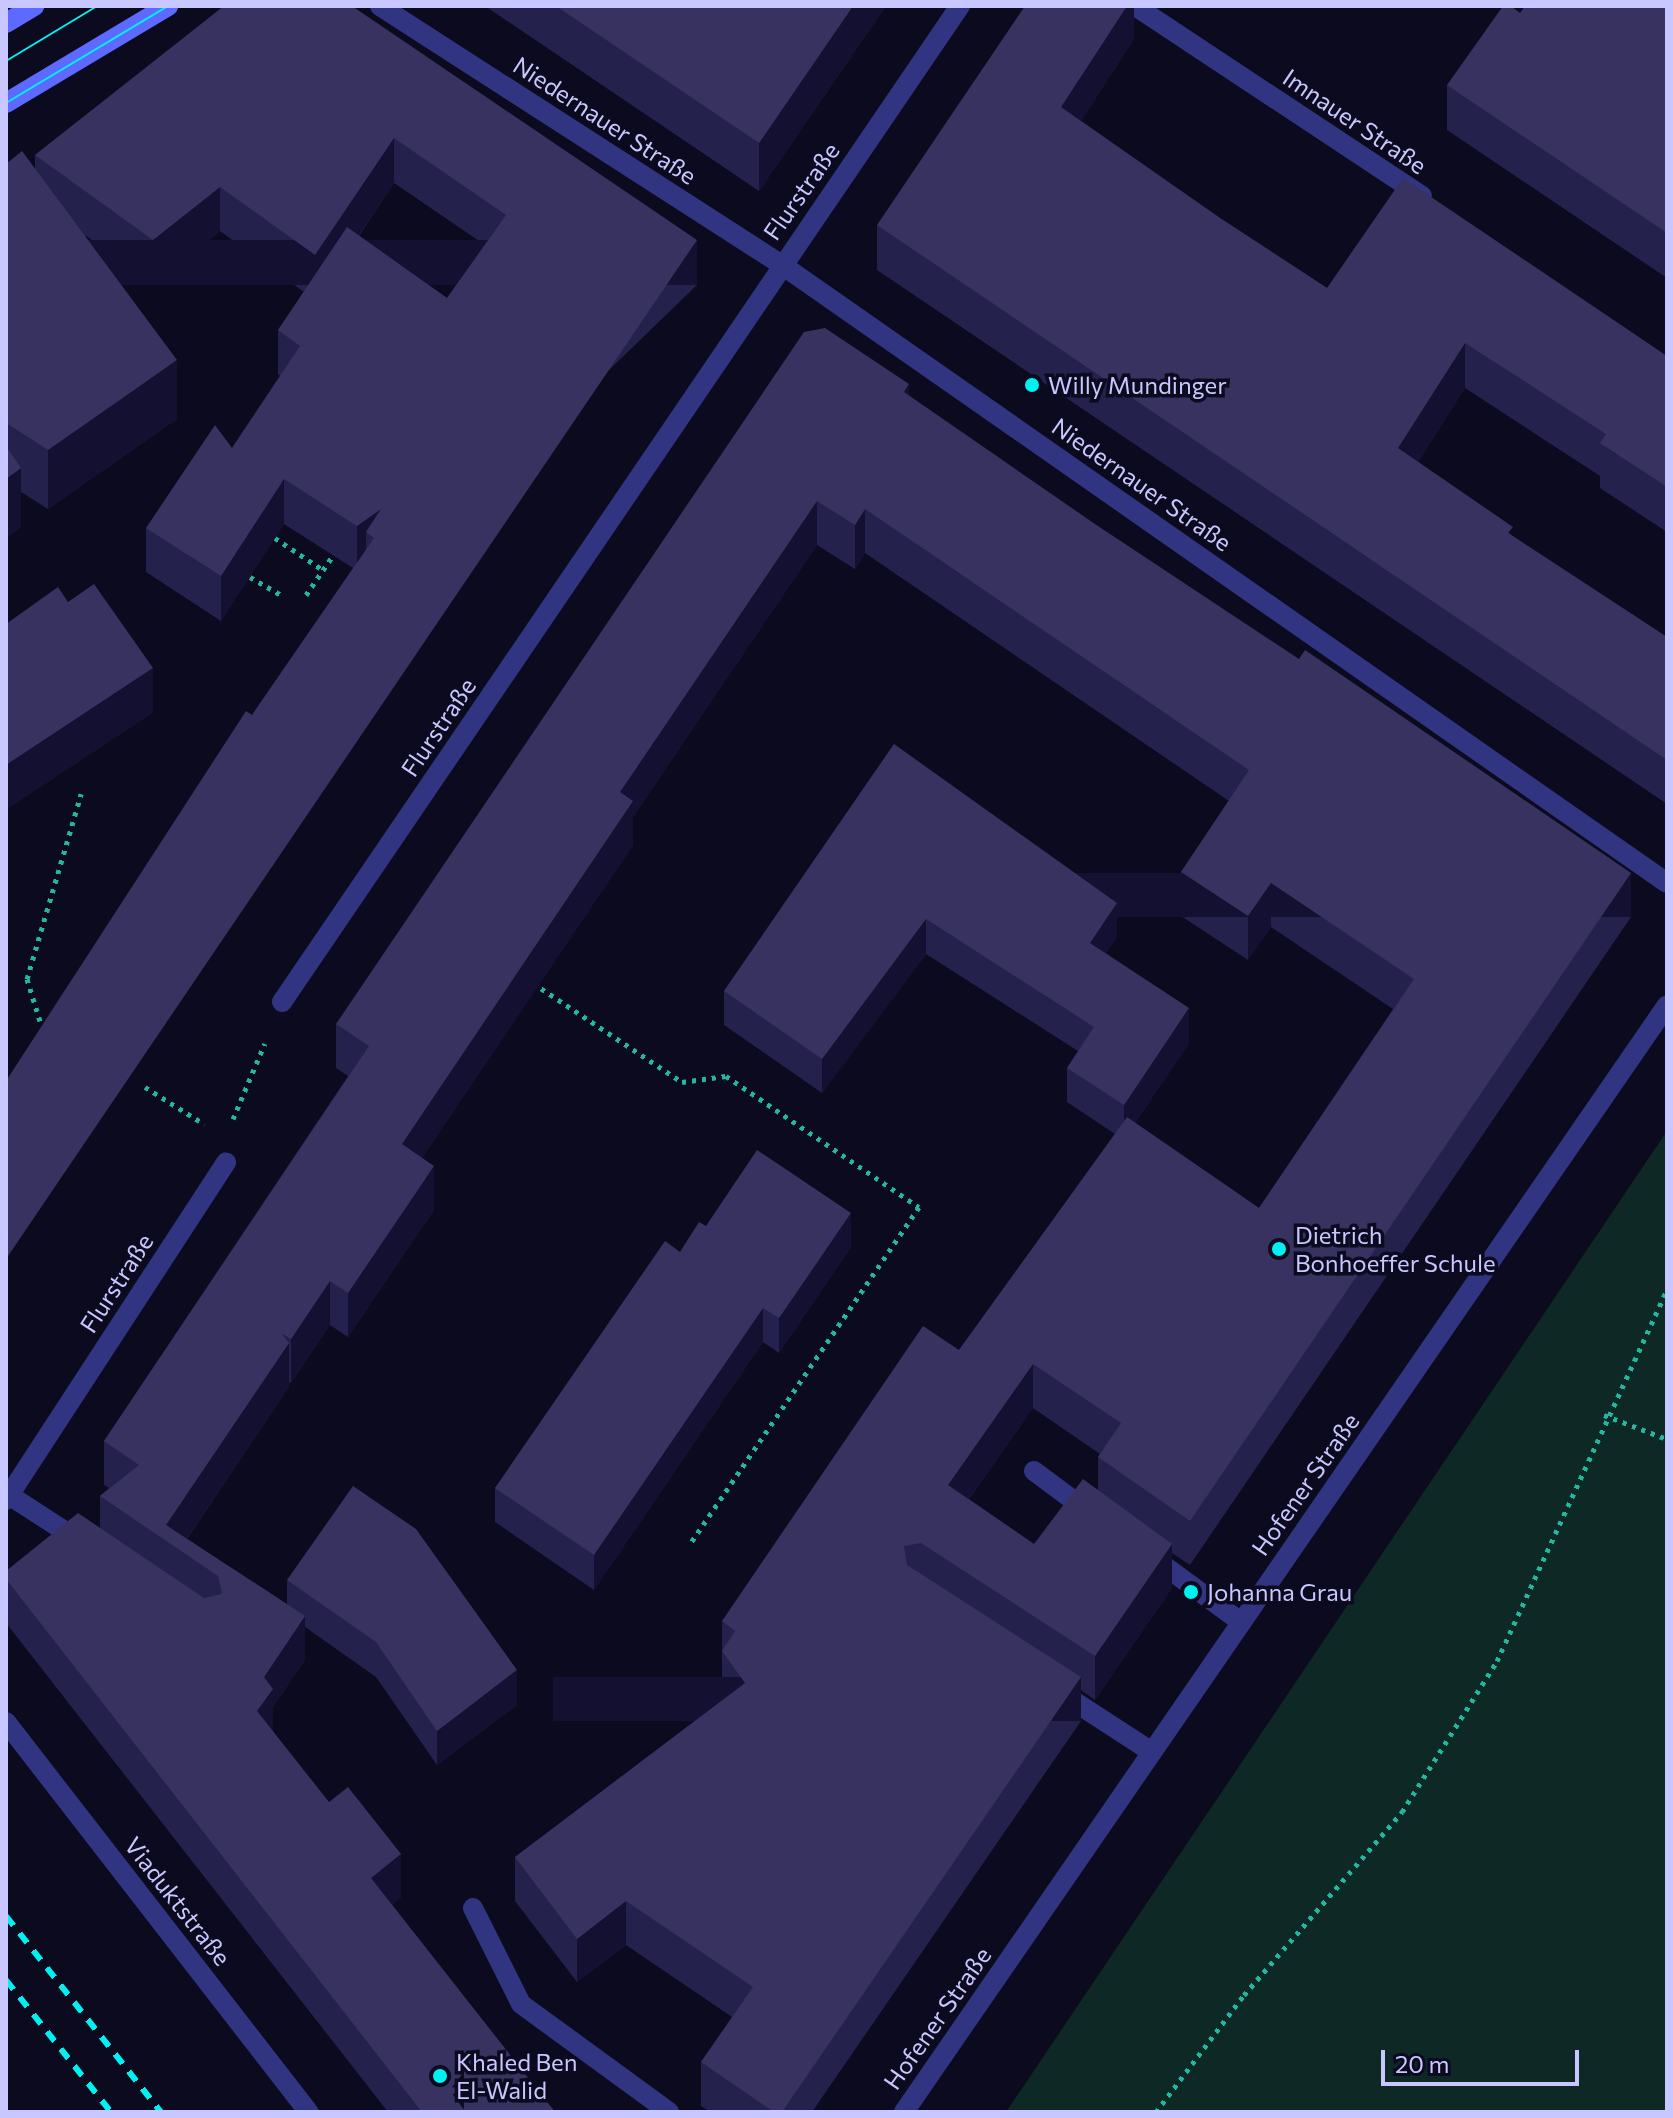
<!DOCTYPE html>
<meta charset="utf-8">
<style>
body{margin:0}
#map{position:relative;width:1673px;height:2118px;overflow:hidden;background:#0b0a1e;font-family:Commissioner,sans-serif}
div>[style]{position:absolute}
.green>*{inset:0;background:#0d2825}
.path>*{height:5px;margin-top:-2.5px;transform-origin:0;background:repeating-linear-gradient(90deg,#22b8a0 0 4px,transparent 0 10px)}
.lane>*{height:20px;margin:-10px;padding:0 10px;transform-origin:10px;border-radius:10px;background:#313581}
.street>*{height:20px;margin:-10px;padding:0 10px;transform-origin:10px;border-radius:10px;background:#313581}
.secondary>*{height:20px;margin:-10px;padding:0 10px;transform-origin:10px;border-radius:10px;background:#5e69ff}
.tram>*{height:2px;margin:-1px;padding:0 1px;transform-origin:1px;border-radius:1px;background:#00f1f2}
.rail>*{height:6px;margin-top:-3px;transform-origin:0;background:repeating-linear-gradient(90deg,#00f1f2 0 12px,transparent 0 22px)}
.wall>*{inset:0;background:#25214d}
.shaded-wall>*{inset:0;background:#131032;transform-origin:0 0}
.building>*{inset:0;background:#373260}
.dots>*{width:22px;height:22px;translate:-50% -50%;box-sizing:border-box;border:4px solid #0b0a1e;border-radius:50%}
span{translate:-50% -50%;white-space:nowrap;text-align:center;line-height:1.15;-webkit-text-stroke:7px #0b0a1e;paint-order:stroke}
.street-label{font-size:24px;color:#c8c7ff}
.poi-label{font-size:24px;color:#c8c7ff}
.left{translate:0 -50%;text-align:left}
.frame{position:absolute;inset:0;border:8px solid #c8c7ff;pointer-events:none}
.scale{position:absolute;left:1381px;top:2050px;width:198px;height:36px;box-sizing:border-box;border:4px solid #c8c7ff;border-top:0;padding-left:10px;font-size:24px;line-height:28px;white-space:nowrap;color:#c8c7ff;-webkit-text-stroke:6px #0b0a1e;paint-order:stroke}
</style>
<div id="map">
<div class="green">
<i style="clip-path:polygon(1667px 1131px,1667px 2112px,1006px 2112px)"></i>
</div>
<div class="path">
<i style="left:275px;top:538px;width:58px;rotate:33.7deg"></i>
<i style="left:250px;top:577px;width:39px;rotate:30deg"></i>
<i style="left:306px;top:595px;width:53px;rotate:-55.7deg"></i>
<i style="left:533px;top:983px;width:179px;rotate:33.6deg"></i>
<i style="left:682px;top:1082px;width:44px;rotate:-7.8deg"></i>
<i style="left:726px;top:1076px;width:233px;rotate:34.2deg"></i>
<i style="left:919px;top:1207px;width:409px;rotate:124.2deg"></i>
<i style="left:48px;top:1026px;width:9px;rotate:-148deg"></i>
<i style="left:40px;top:1021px;width:44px;rotate:-107.2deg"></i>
<i style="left:27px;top:979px;width:193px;rotate:-73.7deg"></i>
<i style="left:145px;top:1087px;width:70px;rotate:32.1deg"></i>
<i style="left:233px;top:1119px;width:82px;rotate:-67.2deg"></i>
<i style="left:1604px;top:1415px;width:67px;rotate:20.9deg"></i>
<i style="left:1156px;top:2112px;width:146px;rotate:-53.1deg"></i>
<i style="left:1244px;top:1995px;width:242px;rotate:-49.2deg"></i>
<i style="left:1402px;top:1812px;width:178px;rotate:-57.8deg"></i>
<i style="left:1497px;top:1661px;width:409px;rotate:-65.4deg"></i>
</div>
<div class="lane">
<i style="left:1034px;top:1471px;width:69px;rotate:36.7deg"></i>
<i style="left:9px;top:1495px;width:88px;rotate:33deg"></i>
<i style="left:1151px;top:1556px;width:112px;rotate:36.3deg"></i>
<i style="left:1058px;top:1691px;width:112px;rotate:33deg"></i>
<i style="left:473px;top:1908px;width:107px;rotate:63.4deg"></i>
<i style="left:521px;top:2004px;width:183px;rotate:36.1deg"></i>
</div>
<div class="street">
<i style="left:380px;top:6px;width:478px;rotate:32.8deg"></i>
<i style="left:782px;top:265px;width:1079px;rotate:34.93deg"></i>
<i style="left:1135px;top:6px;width:344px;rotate:33.5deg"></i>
<i style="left:282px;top:1002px;width:1205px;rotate:-55.76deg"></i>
<i style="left:6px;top:1500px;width:403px;rotate:-56.9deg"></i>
<i style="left:6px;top:1722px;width:494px;rotate:52.2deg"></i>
<i style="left:904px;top:2112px;width:1344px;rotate:-55.42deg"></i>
</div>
<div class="secondary">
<i style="left:6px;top:23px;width:33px;rotate:-31deg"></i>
<i style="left:6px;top:103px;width:189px;rotate:-30.9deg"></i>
</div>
<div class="tram">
<i style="left:6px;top:61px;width:106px;rotate:-31.1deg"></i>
<i style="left:6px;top:103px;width:189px;rotate:-30.9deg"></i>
</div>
<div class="rail">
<i style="left:6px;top:1916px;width:250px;rotate:51.7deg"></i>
<i style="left:6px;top:1980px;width:169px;rotate:51.5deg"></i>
</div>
<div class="wall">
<i style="clip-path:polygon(evenodd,224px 6px,697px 285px,252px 715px,353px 568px,284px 524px,221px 621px,146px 572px,146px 528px,232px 448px,280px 376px,278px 374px,278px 330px,304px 292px,220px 231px,153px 284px,85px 235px,177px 419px,48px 509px,21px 492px,21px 527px,6px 538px,6px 164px,35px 169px,35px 155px,224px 6px,394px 183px,485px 245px,447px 298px,359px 236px,394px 183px)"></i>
<i style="clip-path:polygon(485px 6px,886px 6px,759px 191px)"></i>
<i style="clip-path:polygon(1134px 6px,1134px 39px,1081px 121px,1220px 218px,1327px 288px,1667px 356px,1667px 532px,1600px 488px,1600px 476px,1465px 388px,1418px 462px,1513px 536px,1667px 637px,1667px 804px,877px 270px,877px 225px)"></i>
<i style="clip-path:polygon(1667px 6px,1667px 278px,1447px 130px,1447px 85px,1520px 13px)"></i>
<i style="clip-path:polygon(evenodd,909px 396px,1631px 917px,1190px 1565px,1172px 1553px,1172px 1588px,1095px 1700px,1081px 1690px,1081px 1721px,812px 2112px,710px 2112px,701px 2106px,701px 2062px,732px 2017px,626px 1945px,577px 1982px,515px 1901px,515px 1857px,724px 1699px,722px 1695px,722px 1621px,959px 1350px,1115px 1134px,1067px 1102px,1067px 1068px,1078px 1051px,926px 954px,822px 1093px,724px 1025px,724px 991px,894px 744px,1117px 937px,1106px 953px,1189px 1043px,1135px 1123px,1259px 1208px,1393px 1009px,1271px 927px,1248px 960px,1181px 916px,1181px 872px,1229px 801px,865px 553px,855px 569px,817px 545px,633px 817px,633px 845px,422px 1158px,434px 1210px,348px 1337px,330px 1325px,291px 1383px,289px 1382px,289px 1387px,187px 1539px,287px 1604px,287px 1580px,517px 1705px,437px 1765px,376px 1677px,305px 1627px,305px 1660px,273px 1707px,273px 1732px,401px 1897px,392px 1905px,555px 2112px,388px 2112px,6px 1623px,6px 1571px,100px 1528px,100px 1496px,109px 1488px,104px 1485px,104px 1441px,348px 1076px,336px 1068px,336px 1024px,909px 396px,1033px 1408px,1100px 1454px,1098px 1457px,1098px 1490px,1034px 1544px,969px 1499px,1033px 1408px)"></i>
<i style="clip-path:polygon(706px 1226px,851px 1247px,779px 1353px,763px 1342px,594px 1590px,495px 1522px,495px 1488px,680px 1252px)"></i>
</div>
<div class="shaded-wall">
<i style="clip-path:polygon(853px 6px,886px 6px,759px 191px,759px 143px)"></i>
<i style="clip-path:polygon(1127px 6px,1134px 6px,1134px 39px,1061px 152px,1061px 107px)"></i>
<i style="clip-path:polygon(394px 138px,394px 183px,315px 300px,315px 255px)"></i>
<i style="clip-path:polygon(220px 187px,220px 231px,153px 284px,153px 240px)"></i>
<i style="left:697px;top:240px;width:45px;height:1231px;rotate:90deg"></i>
<i style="clip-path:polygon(1465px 343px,1465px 388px,1398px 493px,1398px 448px)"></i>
<i style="clip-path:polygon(177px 360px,177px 419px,48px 509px,48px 450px)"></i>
<i style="clip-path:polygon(909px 384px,909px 428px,904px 392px)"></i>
<i style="clip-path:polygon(21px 468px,21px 527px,6px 538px,6px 479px)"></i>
<i style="clip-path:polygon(284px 479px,284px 524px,221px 621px,221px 576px)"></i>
<i style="clip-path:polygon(817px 501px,817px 545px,633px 817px,633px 845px,402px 1188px,402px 1144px,620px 792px)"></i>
<i style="clip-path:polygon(381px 509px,366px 532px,366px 564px,357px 571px,357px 526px)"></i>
<i style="clip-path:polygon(865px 509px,865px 553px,855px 569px,855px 525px)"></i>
<i style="clip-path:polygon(153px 668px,153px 713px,6px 810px,6px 765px)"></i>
<i style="left:1631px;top:873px;width:44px;height:784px;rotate:90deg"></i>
<i style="clip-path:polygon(1271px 883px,1271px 927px,1248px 960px,1248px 916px)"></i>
<i style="clip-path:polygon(1117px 903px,1117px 937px,1090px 977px,1090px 943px)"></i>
<i style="clip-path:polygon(926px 919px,926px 954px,822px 1093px,822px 1059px)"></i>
<i style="clip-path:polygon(1189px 1008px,1189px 1043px,1124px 1139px,1124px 1105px)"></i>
<i style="clip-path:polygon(434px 1166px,434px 1210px,348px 1337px,348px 1293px)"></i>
<i style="clip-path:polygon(851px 1213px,851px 1247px,779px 1353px,779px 1318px)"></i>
<i style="clip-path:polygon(330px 1281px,330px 1325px,291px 1383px,291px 1339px)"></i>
<i style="clip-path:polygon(763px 1308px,763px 1342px,594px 1590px,594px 1555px)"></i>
<i style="clip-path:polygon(289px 1343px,289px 1387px,179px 1550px,166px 1525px)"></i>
<i style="clip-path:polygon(1033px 1364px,1033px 1408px,948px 1528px,948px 1485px)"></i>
<i style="clip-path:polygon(1172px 1544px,1172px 1588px,1095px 1700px,1095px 1656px)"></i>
<i style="clip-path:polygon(305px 1616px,305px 1660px,273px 1707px,273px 1733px,257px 1711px,264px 1677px)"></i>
<i style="clip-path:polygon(517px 1670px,517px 1705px,437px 1765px,437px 1731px)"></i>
<i style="left:1081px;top:1677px;width:44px;height:528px;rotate:90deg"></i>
<i style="clip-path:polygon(401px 1854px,401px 1897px,371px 1922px,371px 1878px)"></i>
<i style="clip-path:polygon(626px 1901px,626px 1945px,577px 1982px,577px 1939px)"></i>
</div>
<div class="building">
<i style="clip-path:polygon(224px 6px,352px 6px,697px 240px,6px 1259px,6px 1081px,246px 711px,252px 715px,374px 538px,366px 532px,381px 509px,357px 526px,284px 479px,221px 576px,146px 528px,215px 425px,232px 448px,300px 346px,278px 330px,347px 227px,447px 298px,506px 215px,394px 138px,315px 255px,220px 187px,153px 240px,35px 155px)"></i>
<i style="clip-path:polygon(556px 6px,853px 6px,759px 143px)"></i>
<i style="clip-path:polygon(1025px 6px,1127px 6px,1061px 107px,1220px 218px,1327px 288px,1403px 178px,1667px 356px,1667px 487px,1600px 443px,1606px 434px,1465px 343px,1398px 448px,1513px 527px,1508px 533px,1667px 637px,1667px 760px,877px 225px)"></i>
<i style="clip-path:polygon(1503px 6px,1511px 6px,1520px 13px,1525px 6px,1667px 6px,1667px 233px,1447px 85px)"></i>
<i style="clip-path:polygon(22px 151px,177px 360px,48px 450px,6px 423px,6px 164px)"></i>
<i style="clip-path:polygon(825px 328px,909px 384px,904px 392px,1095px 524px,1299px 659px,1305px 650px,1631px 873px,1190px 1521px,1098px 1457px,1121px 1423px,1033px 1364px,948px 1485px,1034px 1544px,1083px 1479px,1172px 1544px,1095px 1656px,921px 1543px,904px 1546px,907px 1565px,1081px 1677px,782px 2112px,774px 2112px,701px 2062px,753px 1987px,626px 1901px,577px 1939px,515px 1857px,745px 1683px,722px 1651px,735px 1631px,722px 1621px,923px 1326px,959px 1350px,1127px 1117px,1259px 1208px,1414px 979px,1271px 883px,1248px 916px,1181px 872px,1249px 770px,865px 509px,855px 525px,817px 501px,620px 792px,633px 801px,402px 1144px,434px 1166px,348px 1293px,330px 1281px,291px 1339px,281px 1333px,289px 1343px,166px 1525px,305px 1616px,264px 1677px,273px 1689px,257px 1711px,329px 1802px,348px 1787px,401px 1854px,371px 1878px,555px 2112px,422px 2112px,6px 1579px,6px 1571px,78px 1513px,204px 1598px,222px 1594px,218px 1576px,100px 1496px,139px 1465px,104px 1441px,369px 1046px,336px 1024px,804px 332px)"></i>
<i style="clip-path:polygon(6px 446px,21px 468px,6px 479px)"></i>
<i style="clip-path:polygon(94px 584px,153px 668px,6px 765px,6px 624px,58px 587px,68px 602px)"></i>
<i style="clip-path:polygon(894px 744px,1117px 903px,1090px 943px,1189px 1008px,1124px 1105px,1067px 1068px,1094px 1027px,926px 919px,822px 1059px,724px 991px)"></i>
<i style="clip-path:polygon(757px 1150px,851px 1213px,779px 1318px,763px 1308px,594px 1555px,495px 1488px,665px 1241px,680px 1252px,699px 1222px,706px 1226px)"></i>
<i style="clip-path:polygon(353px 1486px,416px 1529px,517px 1670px,437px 1731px,376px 1642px,287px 1580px)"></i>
</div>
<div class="dots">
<i style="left:1032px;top:385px;background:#00f1f2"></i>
<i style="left:1279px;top:1249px;background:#00f1f2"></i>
<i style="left:1191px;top:1592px;background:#00f1f2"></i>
<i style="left:440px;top:2076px;background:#00f1f2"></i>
</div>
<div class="street-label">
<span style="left:605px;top:120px;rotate:33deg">Niedernauer Straße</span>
<span style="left:1355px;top:121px;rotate:34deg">Imnauer Straße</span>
<span style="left:801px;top:191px;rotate:-55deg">Flurstraße</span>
<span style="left:1142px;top:484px;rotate:35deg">Niedernauer Straße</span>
<span style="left:438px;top:727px;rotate:-56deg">Flurstraße</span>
<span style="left:116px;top:1283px;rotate:-57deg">Flurstraße</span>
<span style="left:1305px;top:1484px;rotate:-55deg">Hofener Straße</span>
<span style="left:178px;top:1901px;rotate:52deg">Viaduktstraße</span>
<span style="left:937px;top:2018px;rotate:-55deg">Hofener Straße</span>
</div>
<div class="poi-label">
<span class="left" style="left:1048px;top:385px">Willy Mundinger</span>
<span class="left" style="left:1295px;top:1249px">Dietrich<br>Bonhoeffer Schule</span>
<span class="left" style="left:1207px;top:1592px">Johanna Grau</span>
<span class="left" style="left:456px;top:2076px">Khaled Ben<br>El-Walid</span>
</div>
<div class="frame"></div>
<div class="scale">20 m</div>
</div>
